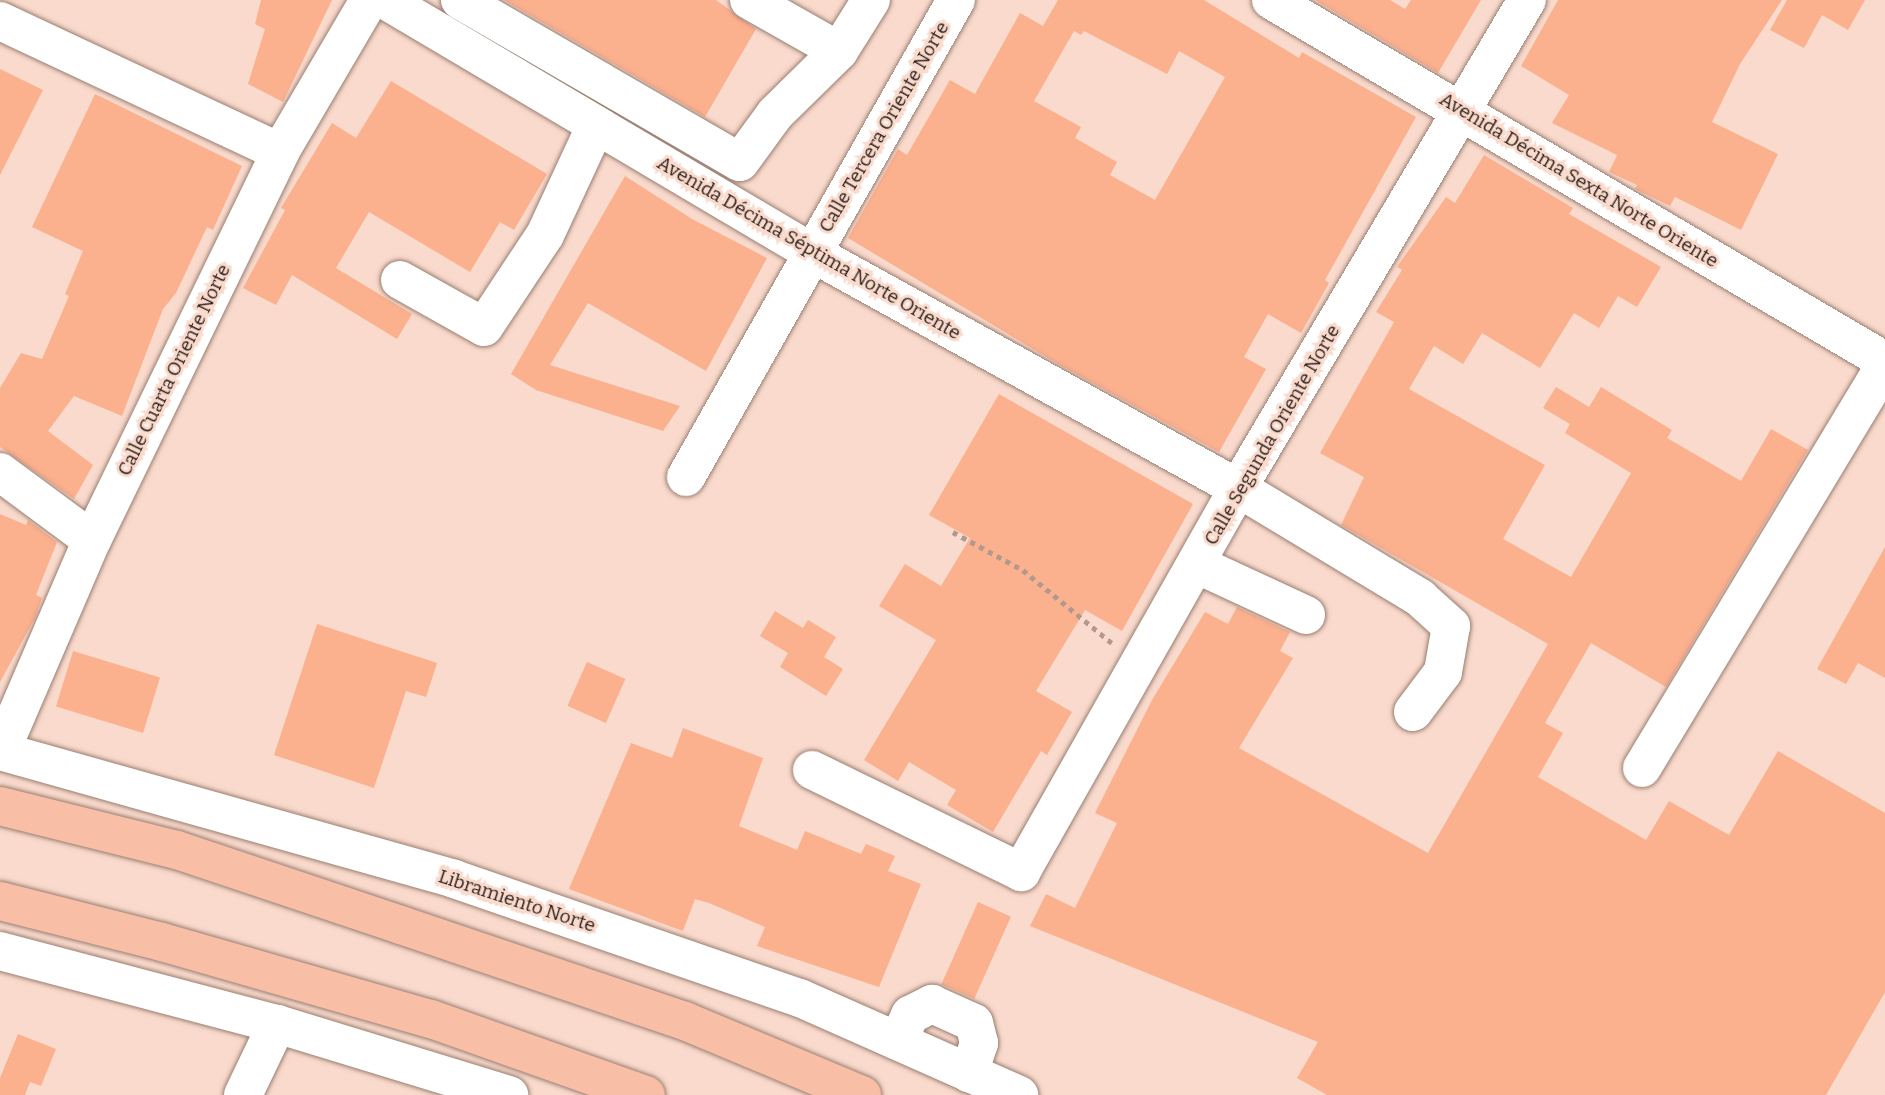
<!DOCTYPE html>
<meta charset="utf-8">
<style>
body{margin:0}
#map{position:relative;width:1885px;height:1095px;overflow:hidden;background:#f9dacc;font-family:Bitter,serif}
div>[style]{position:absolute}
.building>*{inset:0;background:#fbb08e;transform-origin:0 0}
.path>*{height:4.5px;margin-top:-2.25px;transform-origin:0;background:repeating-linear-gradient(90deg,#b1998e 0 5px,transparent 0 10px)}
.roads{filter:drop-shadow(0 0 2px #9a7e71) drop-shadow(0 0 2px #9a7e71)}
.minor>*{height:38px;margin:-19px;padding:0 19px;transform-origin:19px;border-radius:19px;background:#fff}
.highway>*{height:38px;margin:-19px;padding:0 19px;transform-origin:19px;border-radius:19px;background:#f8bfa6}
span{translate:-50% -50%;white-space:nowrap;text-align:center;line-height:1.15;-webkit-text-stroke:6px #f9dacc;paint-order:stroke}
.street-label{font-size:19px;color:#291e19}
</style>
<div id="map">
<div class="building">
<i style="clip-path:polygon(261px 0,332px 0,283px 102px,248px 84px,265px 29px,255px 24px)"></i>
<i style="clip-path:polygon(504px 0,716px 0,756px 29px,705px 117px)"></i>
<i style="clip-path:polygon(evenodd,1058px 0,1204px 0,1299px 58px,1302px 52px,1416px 117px,1325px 280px,1329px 283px,1301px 333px,1268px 314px,1244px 357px,1266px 369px,1219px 452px,1058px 364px,848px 238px,898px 149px,907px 155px,950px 80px,975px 94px,1020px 13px,1043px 26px,1058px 0,1074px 31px,1081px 35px,1084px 31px,1167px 74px,1179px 51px,1225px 77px,1155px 200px,1110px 175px,1117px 162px,1075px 138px,1081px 127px,1034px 101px,1074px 31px)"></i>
<i style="clip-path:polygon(1315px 0,1390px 0,1405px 9px,1411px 0,1481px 0,1438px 73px)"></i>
<i style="clip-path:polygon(1558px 0,1782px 0,1740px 64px,1712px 122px,1778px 154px,1741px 230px,1675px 197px,1670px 206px,1635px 189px,1637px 185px,1609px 172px,1617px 155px,1552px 123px,1569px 95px,1521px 66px)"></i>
<i style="clip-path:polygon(1787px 0,1865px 0,1848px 30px,1822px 15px,1804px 48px,1770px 30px)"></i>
<i style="clip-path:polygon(0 69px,43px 90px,0 175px)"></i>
<i style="clip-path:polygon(391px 81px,547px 174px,514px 230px,500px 222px,470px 272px,369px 212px,336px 268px,412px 314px,397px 339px,292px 275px,276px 305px,243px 288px,285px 210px,281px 208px,332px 123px,356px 138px)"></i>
<i style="clip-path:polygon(95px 94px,242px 166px,213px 230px,207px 227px,176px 293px,163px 309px,122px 416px,74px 396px,48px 431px,93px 465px,74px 499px,0 447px,0 388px,21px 353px,42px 359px,69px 296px,65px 294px,83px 251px,32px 227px)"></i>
<i style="clip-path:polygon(1484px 155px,1573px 208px,1569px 214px,1661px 267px,1637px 307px,1618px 296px,1599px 328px,1574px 313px,1540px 368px,1482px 333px,1463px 364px,1434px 346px,1409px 389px,1545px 465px,1503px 539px,1571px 577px,1631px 473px,1565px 433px,1570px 424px,1543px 408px,1556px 387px,1589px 407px,1601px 387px,1672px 430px,1667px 438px,1741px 481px,1771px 429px,1808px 450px,1666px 687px,1591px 643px,1545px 723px,1563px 733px,1538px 777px,1646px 840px,1669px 801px,1729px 835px,1778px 751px,1885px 813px,1885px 992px,1826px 1095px,1327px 1095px,1297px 1078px,1318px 1042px,1030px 926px,1046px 894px,1075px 908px,1117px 823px,1095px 813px,1152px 700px,1205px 612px,1228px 624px,1237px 607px,1290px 632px,1280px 651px,1293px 658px,1239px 748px,1428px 853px,1548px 644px,1341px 525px,1364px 477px,1320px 453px,1394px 322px,1376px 312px,1402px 270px,1397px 267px,1446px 197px,1455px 203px)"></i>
<i style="clip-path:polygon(625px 176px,692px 219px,767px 258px,706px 371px,588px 303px,550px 365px,680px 406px,663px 431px,536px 390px,511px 374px)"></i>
<i style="clip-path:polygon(999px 394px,1193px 504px,1122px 631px,1085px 610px,1036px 691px,1072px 712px,1047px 755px,1041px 751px,993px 832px,947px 805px,956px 790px,909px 762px,898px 781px,864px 760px,936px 640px,879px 606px,905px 564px,941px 586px,970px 538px,929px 515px)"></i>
<i style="clip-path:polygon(0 514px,26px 525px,28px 520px,57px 542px,36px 595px,42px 598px,35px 618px,0 682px)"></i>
<i style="clip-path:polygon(1885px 547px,1885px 678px,1858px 663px,1846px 684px,1817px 669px)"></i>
<i style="clip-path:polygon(775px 611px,803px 628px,808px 620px,836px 637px,824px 657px,843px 669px,826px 696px,780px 667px,788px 653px,760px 636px)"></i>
<i style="clip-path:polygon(317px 624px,437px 663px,426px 697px,406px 691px,374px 788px,274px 755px)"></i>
<i style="left:73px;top:651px;width:91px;height:58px;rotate:17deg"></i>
<i style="left:587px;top:662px;width:42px;height:48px;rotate:24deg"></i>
<i style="clip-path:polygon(683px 728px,763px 758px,739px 826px,797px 850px,805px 831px,861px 854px,866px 844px,895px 856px,888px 871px,921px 884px,879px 987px,757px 946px,765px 927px,709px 903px,695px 899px,683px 931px,569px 889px,631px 743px,672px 758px)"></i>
<i style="left:978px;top:902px;width:36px;height:90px;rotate:24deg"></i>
<i style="clip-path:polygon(18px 1034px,56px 1049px,41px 1086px,30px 1082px,25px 1095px,0 1095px,0 1078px)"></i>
</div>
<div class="path">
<i style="left:953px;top:532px;width:80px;rotate:28.5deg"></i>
<i style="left:1023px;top:570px;width:115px;rotate:39.4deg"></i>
</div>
<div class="roads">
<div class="minor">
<i style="left:385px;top:0;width:496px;rotate:30.6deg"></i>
<i style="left:812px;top:253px;width:487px;rotate:28.9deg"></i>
<i style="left:1238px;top:488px;width:213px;rotate:31.1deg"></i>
<i style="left:1420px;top:598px;width:42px;rotate:42.1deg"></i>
<i style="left:1451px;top:626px;width:47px;rotate:99.9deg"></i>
<i style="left:1443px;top:672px;width:50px;rotate:126.9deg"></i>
<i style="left:460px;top:0;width:323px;rotate:30.1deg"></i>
<i style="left:740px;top:162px;width:59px;rotate:-53.9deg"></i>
<i style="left:775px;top:114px;width:90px;rotate:-44.5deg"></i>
<i style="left:839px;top:51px;width:60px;rotate:-57.9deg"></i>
<i style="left:749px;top:0;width:103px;rotate:29.5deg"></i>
<i style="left:1271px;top:0;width:712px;rotate:30.45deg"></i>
<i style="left:0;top:21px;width:309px;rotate:25.1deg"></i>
<i style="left:400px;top:280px;width:96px;rotate:29.2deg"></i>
<i style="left:484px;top:327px;width:110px;rotate:-56.5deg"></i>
<i style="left:545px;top:235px;width:121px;rotate:-65.1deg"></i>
<i style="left:0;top:472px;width:114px;rotate:36.5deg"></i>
<i style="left:686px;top:477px;width:548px;rotate:-60.49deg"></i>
<i style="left:1198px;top:565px;width:119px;rotate:24.8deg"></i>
<i style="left:0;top:751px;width:472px;rotate:15.7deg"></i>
<i style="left:454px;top:879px;width:366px;rotate:19deg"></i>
<i style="left:800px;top:998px;width:240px;rotate:23.9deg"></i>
<i style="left:1px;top:751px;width:230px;rotate:-66.7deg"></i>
<i style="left:92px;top:540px;width:431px;rotate:-64.1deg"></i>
<i style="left:280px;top:152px;width:176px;rotate:-59.6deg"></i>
<i style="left:1642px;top:768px;width:471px;rotate:-58.9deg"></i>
<i style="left:812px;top:770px;width:233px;rotate:26deg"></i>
<i style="left:1021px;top:872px;width:441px;rotate:-60.5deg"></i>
<i style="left:1238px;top:488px;width:567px;rotate:-59.37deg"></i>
<i style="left:0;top:951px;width:286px;rotate:14.8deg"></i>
<i style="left:277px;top:1024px;width:243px;rotate:17deg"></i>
<i style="left:898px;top:1041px;width:29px;rotate:-65deg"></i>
<i style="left:910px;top:1015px;width:25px;rotate:-27deg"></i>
<i style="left:932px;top:1004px;width:46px;rotate:24.3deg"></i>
<i style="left:974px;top:1023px;width:21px;rotate:76deg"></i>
<i style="left:979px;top:1043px;width:32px;rotate:108deg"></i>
<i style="left:243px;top:1095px;width:79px;rotate:-64.4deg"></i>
</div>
<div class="highway">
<i style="left:0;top:806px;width:182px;rotate:14deg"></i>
<i style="left:177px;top:850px;width:236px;rotate:18.5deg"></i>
<i style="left:401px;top:925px;width:300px;rotate:18.7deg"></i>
<i style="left:685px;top:1021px;width:192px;rotate:22.7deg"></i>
<i style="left:0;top:901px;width:167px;rotate:14.2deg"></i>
<i style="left:162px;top:942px;width:280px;rotate:16deg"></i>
<i style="left:431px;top:1019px;width:228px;rotate:19.5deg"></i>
</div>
</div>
<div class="street-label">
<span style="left:884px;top:127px;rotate:-60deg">Calle Tercera Oriente Norte</span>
<span style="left:1579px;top:180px;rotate:31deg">Avenida Décima Sexta Norte Oriente</span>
<span style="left:809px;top:248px;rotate:30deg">Avenida Décima Séptima Norte Oriente</span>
<span style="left:174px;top:370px;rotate:-64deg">Calle Cuarta Oriente Norte</span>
<span style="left:1272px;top:435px;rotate:-60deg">Calle Segunda Oriente Norte</span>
<span style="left:517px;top:901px;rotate:18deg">Libramiento Norte</span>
</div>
</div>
